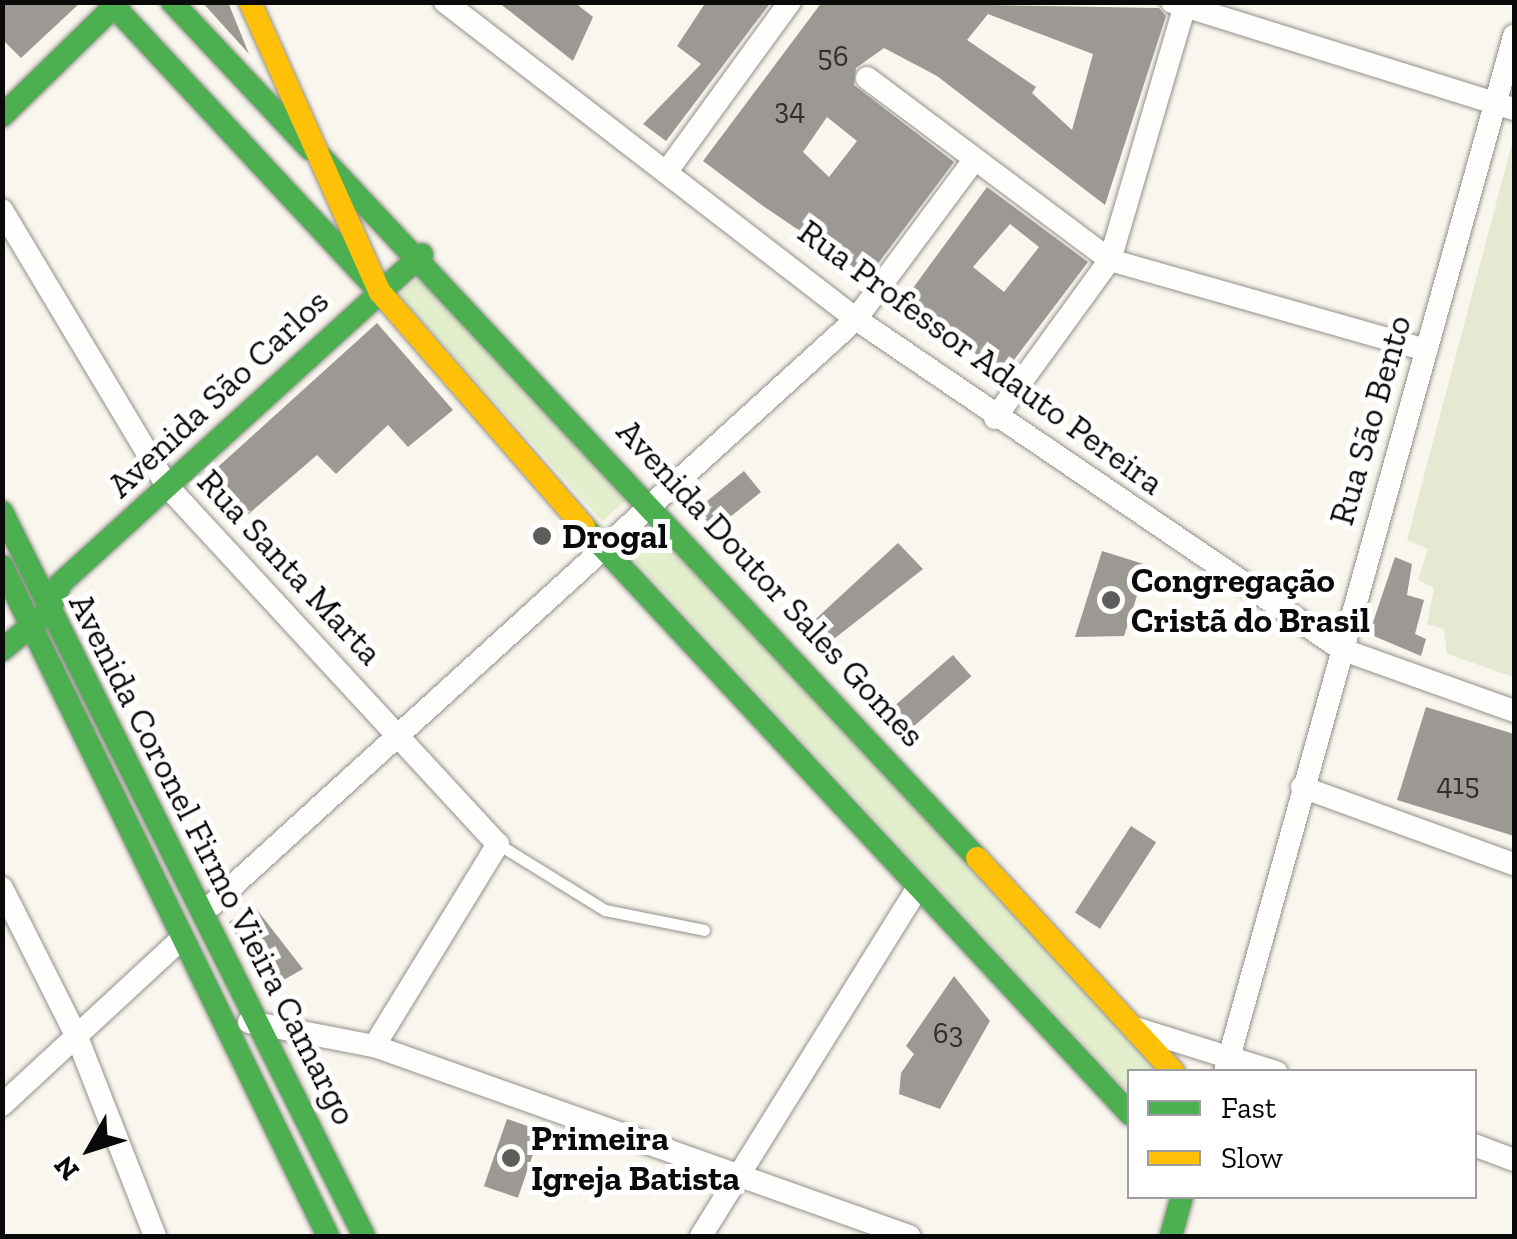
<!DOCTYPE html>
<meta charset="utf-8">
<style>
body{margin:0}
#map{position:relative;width:1517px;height:1239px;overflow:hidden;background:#f9f6ed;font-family:"Zilla Slab",serif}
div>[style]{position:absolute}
.green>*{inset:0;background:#e3eecd;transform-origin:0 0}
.cemetery>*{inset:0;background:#e5e9d2}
.building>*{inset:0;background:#9c9894;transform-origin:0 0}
.roads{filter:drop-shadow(0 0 2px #92908c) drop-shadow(0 0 2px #92908c)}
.lane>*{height:11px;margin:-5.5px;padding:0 5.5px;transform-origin:5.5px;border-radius:5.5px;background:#fefefc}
.street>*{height:22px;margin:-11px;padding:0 11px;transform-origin:11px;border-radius:11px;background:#fefefc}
.fast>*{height:22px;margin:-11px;padding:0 11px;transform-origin:11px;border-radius:11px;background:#4caf50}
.slow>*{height:22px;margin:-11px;padding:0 11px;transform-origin:11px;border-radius:11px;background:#ffc107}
.dots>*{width:28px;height:28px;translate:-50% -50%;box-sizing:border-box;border:5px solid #fff;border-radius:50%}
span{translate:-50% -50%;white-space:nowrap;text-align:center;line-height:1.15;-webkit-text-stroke:10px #fff;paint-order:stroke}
.number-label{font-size:30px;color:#2e2e2c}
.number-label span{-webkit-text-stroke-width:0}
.street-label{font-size:35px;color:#0a0a0a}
.poi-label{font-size:35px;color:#0a0a0a;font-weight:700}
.left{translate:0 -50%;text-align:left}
.frame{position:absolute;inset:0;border:5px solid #0a0a0a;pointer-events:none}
.legend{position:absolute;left:1127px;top:1069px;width:350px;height:130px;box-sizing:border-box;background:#fff;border:2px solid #9d9d9d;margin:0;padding:12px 18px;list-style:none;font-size:30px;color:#0a0a0a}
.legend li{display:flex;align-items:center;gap:20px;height:50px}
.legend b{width:50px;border:2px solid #9d9d9d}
.north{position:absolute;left:40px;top:1099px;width:100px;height:100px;-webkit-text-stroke:8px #fff;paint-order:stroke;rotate:231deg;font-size:28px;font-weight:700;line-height:40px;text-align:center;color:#0a0a0a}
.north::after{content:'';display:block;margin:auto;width:35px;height:45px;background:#0a0a0a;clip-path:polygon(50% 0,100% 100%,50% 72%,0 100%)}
</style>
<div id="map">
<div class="green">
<i style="left:425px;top:272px;width:304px;height:35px;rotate:48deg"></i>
<i style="clip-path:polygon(657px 529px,1164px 1071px,1130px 1072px,1129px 1093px,629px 554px)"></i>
</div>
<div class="cemetery">
<i style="clip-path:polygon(1514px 136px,1514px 677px,1447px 654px,1444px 629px,1427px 624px,1434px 588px,1418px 580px,1428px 549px,1407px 540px)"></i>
</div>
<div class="building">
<i style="clip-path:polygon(2px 2px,81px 2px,21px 58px,2px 39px)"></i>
<i style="clip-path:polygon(202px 2px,228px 2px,249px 54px)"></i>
<i style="clip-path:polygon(498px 2px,574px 2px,593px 17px,573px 61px)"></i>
<i style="clip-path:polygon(706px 2px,771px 2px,666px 141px,643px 124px,701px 64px,677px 46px)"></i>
<i style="clip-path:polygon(evenodd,822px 2px,1159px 8px,1166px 16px,1105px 205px,937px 76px,884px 48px,856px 68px,854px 85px,954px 162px,868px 277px,763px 206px,703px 161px,822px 2px,988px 14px,1093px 54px,1072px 130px,1032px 93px,1036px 87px,967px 40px,988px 14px,822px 2px,827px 117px,857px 141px,829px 177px,803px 152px,827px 117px)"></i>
<i style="clip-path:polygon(evenodd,987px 187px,1088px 262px,1004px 373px,902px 303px,987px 187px,1010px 224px,1039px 247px,1004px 292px,973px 267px,1010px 224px)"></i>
<i style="clip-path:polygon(377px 323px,453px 410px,408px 447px,388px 425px,336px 474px,317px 455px,237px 524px,199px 484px)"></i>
<i style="left:744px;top:471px;width:27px;height:61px;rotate:51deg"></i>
<i style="clip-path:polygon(898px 543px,923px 569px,825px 646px,807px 627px)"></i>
<i style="clip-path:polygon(1102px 551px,1147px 565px,1124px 636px,1075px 637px)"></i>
<i style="clip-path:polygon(1395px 557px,1412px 564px,1407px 595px,1424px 600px,1415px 634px,1426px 639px,1421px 656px,1369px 634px)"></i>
<i style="left:953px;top:655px;width:28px;height:98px;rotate:49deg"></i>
<i style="clip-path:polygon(1426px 707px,1514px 734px,1514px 836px,1397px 800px)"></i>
<i style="left:1131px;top:826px;width:30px;height:103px;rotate:33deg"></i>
<i style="clip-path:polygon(254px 906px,303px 969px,264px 991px,229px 922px)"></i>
<i style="clip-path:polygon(954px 976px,990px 1021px,940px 1109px,899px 1094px,901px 1073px,914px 1054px,906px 1046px)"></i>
<i style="left:507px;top:1119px;width:36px;height:71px;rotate:19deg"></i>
</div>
<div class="roads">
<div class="lane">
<i style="left:498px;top:844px;width:126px;rotate:31.7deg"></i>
<i style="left:605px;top:910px;width:101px;rotate:11.4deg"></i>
</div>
<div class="street">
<i style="left:445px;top:2px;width:519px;rotate:37.64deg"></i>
<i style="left:856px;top:319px;width:587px;rotate:34.23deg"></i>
<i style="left:1341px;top:649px;width:184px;rotate:19.7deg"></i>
<i style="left:1172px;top:2px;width:358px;rotate:17.4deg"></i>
<i style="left:867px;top:78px;width:304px;rotate:36.8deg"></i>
<i style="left:1110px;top:260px;width:329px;rotate:15.9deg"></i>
<i style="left:670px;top:167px;width:204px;rotate:-54deg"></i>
<i style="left:2px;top:210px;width:323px;rotate:59.1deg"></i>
<i style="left:168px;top:487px;width:486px;rotate:47.3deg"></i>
<i style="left:498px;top:844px;width:237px;rotate:121.5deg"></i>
<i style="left:995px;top:418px;width:195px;rotate:-54deg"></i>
<i style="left:1110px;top:260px;width:269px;rotate:-73.6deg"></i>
<i style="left:1302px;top:787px;width:226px;rotate:20deg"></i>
<i style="left:2px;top:888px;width:167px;rotate:63.3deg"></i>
<i style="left:77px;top:1037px;width:214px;rotate:68.6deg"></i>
<i style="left:205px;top:911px;width:880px;rotate:-42.28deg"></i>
<i style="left:856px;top:319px;width:194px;rotate:-53.4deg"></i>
<i style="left:249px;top:1022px;width:127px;rotate:10.9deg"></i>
<i style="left:374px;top:1046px;width:568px;rotate:19.55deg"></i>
<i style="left:1138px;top:1029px;width:145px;rotate:17.3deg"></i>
<i style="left:1225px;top:1072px;width:1076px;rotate:-74.41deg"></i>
<i style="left:2px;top:1105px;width:241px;rotate:-42.8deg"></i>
<i style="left:1474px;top:1145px;width:43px;rotate:20.6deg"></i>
<i style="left:701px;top:1236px;width:410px;rotate:-58.1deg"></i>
</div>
<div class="fast">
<i style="left:110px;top:2px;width:381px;rotate:47.1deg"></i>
<i style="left:172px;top:2px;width:202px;rotate:46.8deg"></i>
<i style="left:2px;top:116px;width:163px;rotate:-44.3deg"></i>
<i style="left:320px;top:156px;width:961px;rotate:46.9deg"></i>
<i style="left:2px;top:512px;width:809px;rotate:63.43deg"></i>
<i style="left:584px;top:527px;width:802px;rotate:47.07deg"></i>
<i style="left:2px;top:566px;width:745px;rotate:64.05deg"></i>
<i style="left:2px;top:650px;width:61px;rotate:-39.7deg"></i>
<i style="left:49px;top:611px;width:30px;rotate:-67deg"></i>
<i style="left:61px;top:583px;width:488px;rotate:-42.3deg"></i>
<i style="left:1171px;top:1236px;width:41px;rotate:-74.6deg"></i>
</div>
<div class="slow">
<i style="left:250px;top:2px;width:318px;rotate:65.9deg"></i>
<i style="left:380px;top:292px;width:311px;rotate:49deg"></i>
<i style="left:977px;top:858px;width:291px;rotate:47.4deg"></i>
</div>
</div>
<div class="dots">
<i style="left:542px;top:536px;background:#5e5d59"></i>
<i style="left:1111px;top:600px;background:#5e5d59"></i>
<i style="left:511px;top:1158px;background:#5e5d59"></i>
</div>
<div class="number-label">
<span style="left:833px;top:56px">56</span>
<span style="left:790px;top:109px">34</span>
<span style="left:1458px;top:784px">415</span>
<span style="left:948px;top:1033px">63</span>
</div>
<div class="street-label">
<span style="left:981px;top:357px;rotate:36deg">Rua Professor Adauto Pereira</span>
<span style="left:218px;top:393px;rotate:-43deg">Avenida São Carlos</span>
<span style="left:1370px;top:420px;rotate:-74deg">Rua São Bento</span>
<span style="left:290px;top:567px;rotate:47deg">Rua Santa Marta</span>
<span style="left:771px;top:583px;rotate:47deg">Avenida Doutor Sales Gomes</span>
<span style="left:213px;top:859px;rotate:63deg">Avenida Coronel Firmo Vieira Camargo</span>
</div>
<div class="poi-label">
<span class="left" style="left:562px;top:536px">Drogal</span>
<span class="left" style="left:1131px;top:600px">Congregação<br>Cristã do Brasil</span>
<span class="left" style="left:531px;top:1158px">Primeira<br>Igreja Batista</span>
</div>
<div class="frame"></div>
<ul class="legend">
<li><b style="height:12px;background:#4caf50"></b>Fast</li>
<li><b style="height:12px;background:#ffc107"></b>Slow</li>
</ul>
<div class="north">N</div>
</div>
